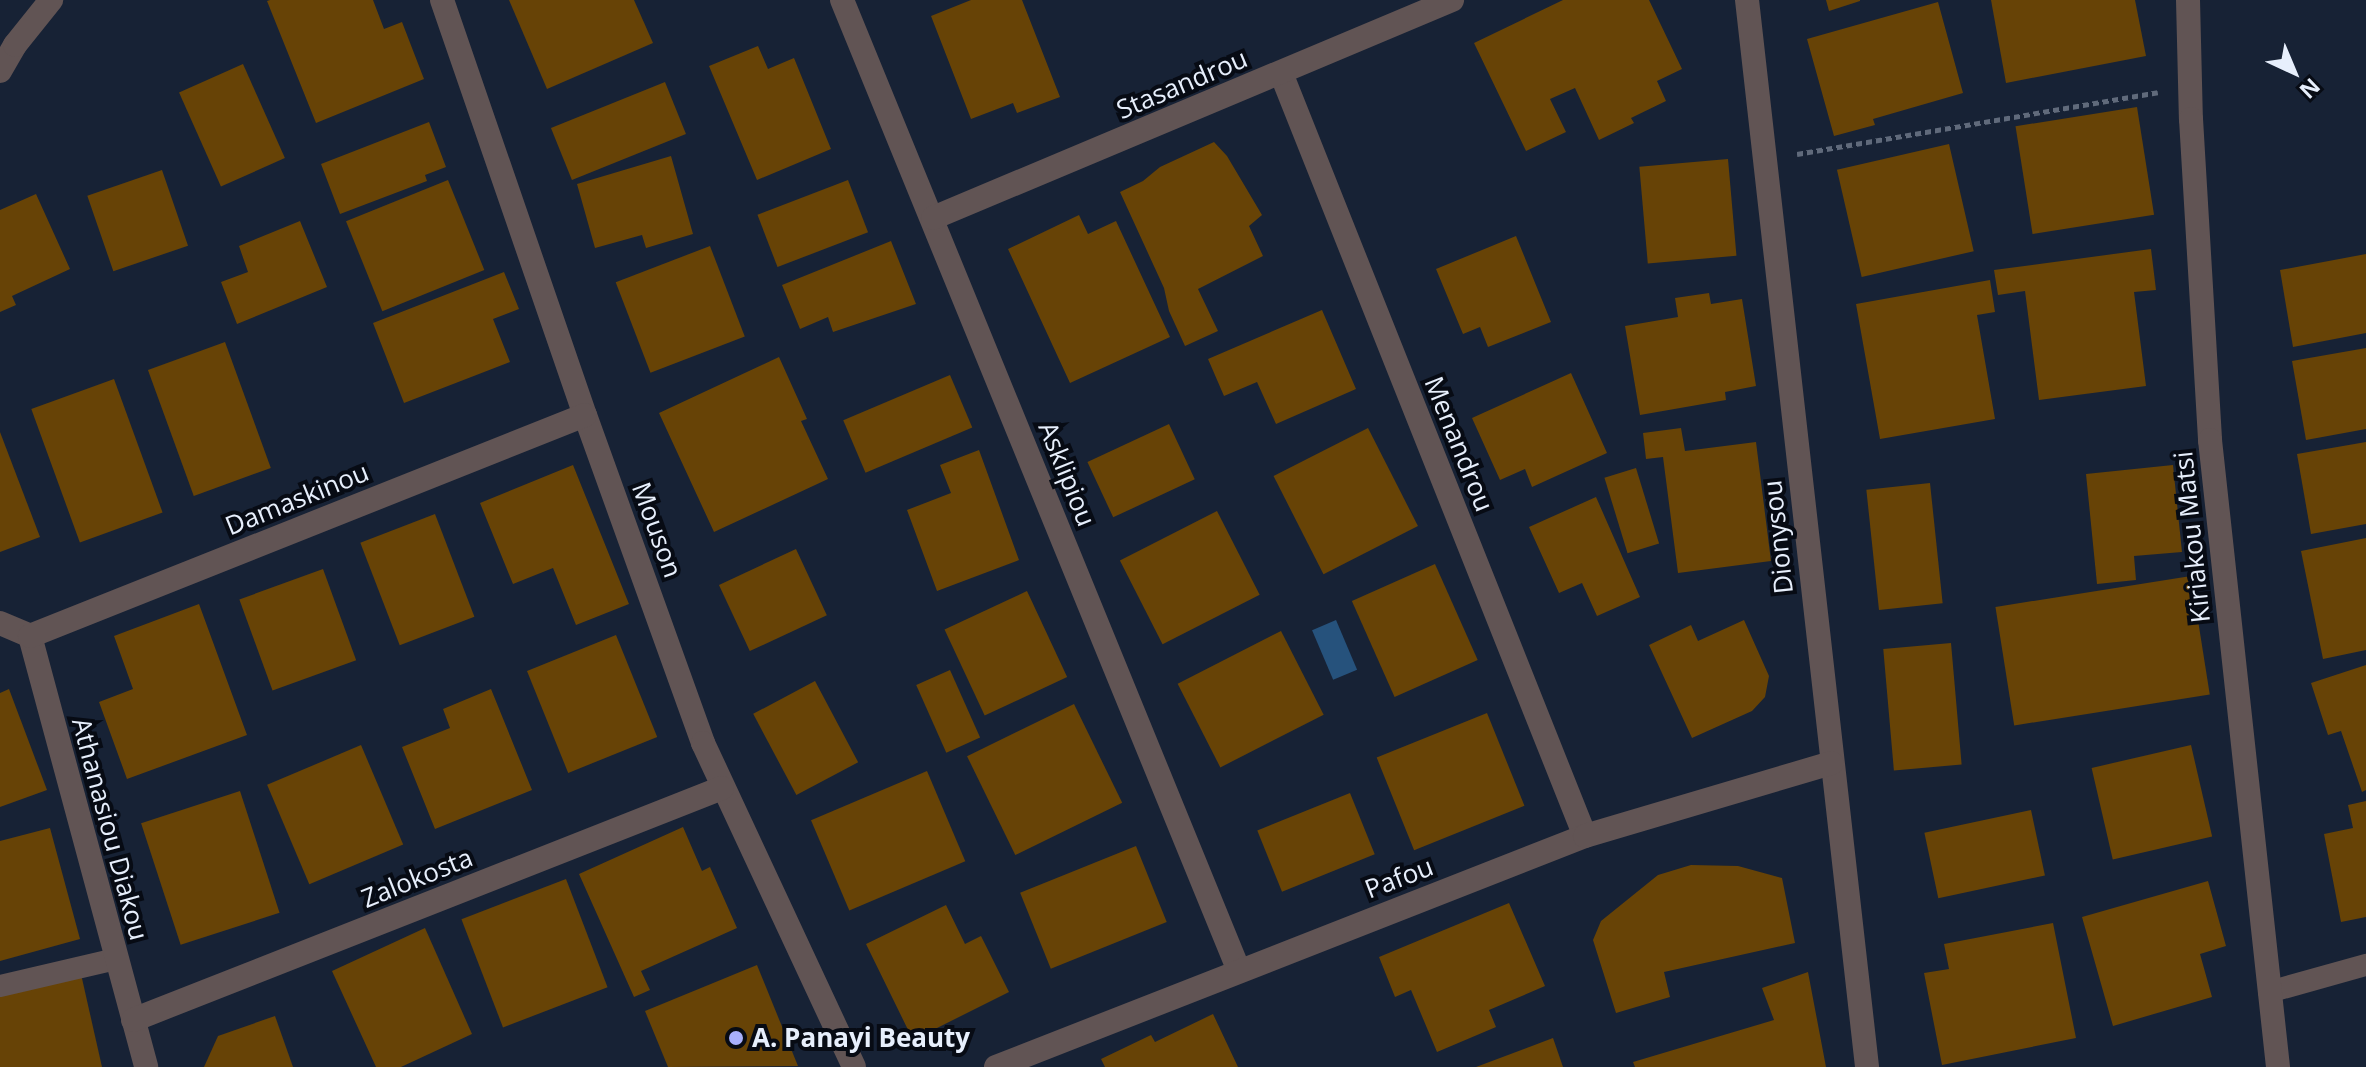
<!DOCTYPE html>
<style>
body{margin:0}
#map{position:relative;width:2366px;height:1067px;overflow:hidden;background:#172235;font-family:"Open Sans",sans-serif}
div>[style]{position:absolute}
.water>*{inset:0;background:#26527c;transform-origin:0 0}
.building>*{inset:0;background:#674306;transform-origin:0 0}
.path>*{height:5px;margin-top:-2.5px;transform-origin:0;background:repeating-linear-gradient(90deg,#606a7b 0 6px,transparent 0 10px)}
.service>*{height:22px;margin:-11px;padding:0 11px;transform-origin:11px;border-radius:11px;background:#615454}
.minor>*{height:24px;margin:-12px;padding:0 12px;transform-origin:12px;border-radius:12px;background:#615454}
.tertiary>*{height:24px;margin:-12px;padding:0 12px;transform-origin:12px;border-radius:12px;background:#615454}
.dots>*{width:22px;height:22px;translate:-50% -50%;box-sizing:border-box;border:4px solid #070b14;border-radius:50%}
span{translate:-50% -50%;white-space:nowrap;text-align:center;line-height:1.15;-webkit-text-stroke:8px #070b14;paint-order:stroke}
.street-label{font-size:26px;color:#e7effc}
.poi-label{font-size:26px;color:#e7effc;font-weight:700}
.left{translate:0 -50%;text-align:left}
.north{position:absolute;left:2254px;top:32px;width:80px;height:80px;-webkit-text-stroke:6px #070b14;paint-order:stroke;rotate:136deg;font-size:22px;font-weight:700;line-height:32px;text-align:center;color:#e7effc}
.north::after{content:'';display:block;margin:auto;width:28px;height:36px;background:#e7effc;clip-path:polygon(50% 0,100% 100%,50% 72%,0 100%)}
</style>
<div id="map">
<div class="water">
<i style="left:1336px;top:620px;width:54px;height:26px;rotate:67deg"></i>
</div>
<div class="building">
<i style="clip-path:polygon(270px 0,373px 0,384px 29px,402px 22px,424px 79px,316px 123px,267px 1px)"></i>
<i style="clip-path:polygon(509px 0,634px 0,653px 43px,547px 89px)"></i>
<i style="clip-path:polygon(971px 0,1022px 0,1060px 97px,1017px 113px,1013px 103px,971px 119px,931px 16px)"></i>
<i style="clip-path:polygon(1563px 0,1649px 0,1682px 69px,1657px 81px,1666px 101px,1631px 118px,1634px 123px,1599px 140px,1575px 88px,1550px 99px,1566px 132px,1526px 151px,1474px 43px)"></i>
<i style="clip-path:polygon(1826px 0,1860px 0,1860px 1px,1829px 11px)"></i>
<i style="clip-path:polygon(1991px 0,2135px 0,2146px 56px,2006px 83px)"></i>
<i style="clip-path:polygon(1938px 2px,1963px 93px,1873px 119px,1875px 125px,1834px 136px,1807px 39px)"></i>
<i style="clip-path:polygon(758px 46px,768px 69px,794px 58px,831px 149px,757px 180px,709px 66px)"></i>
<i style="left:243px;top:64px;width:103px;height:70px;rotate:66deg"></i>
<i style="left:665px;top:82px;width:56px;height:123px;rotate:68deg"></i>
<i style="left:2137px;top:107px;width:109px;height:123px;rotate:81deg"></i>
<i style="clip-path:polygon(429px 122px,446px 167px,425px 175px,427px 181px,340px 214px,321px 164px)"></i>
<i style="clip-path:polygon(1214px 142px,1227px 156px,1262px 215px,1249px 226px,1263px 256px,1198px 289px,1218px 331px,1185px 346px,1169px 311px,1164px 288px,1120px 192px,1143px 181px,1160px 167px)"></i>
<i style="left:1949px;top:144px;width:110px;height:115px;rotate:77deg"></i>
<i style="clip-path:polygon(671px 156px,693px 234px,646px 248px,642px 235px,595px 248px,577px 184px)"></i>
<i style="left:1728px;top:159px;width:97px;height:89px;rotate:85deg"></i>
<i style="left:162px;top:170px;width:80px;height:79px;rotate:71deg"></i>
<i style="left:448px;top:180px;width:97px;height:110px;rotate:68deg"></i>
<i style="left:848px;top:180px;width:56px;height:97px;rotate:69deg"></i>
<i style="clip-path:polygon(36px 194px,70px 269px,12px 296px,16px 305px,0 312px,0 210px)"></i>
<i style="clip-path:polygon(1079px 215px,1088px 234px,1116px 221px,1170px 337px,1070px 383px,1008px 249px)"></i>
<i style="clip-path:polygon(300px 221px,327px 287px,237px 324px,221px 282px,248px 272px,239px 246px)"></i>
<i style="clip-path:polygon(1516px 236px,1551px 322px,1488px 347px,1480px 327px,1463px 334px,1436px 269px)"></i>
<i style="clip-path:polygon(891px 241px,916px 304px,833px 332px,828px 317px,800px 329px,782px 285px)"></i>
<i style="left:710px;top:246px;width:97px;height:101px;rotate:69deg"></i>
<i style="clip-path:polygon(2151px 249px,2156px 290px,2134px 292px,2146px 386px,2039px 400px,2025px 291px,1998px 295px,1994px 270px)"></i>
<i style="clip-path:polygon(2366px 254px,2366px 333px,2293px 347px,2280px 270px)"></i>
<i style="clip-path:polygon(504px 272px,519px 309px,493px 319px,510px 362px,404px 403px,373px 323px)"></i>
<i style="clip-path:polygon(1990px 280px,1995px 312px,1977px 315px,1995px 419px,1880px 439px,1856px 304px)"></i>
<i style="clip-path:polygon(1709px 293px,1711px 304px,1742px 299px,1756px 386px,1725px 392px,1726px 400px,1640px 415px,1625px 326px,1678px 317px,1675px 298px)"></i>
<i style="clip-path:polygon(1322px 310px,1356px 389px,1276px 424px,1257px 382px,1224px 396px,1208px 359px)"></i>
<i style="left:225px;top:342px;width:134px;height:82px;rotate:70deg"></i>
<i style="clip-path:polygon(2366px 348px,2366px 429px,2306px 440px,2292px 361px)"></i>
<i style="clip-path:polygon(779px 357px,807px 419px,801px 421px,828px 479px,714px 532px,659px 413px)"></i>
<i style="clip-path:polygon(1571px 373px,1607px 453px,1532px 487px,1525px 469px,1500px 480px,1472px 418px)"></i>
<i style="left:950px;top:375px;width:57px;height:116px;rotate:67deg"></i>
<i style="left:114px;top:379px;width:142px;height:88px;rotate:70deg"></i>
<i style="left:1169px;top:424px;width:61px;height:90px;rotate:65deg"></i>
<i style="left:1368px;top:428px;width:110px;height:106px;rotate:63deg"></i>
<i style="clip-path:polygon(1681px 428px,1685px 451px,1756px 442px,1771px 561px,1678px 573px,1663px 457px,1646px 459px,1643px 433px)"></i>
<i style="clip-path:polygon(0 432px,40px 537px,0 552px)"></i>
<i style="clip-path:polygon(2366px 442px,2366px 524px,2311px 534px,2297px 454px)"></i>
<i style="clip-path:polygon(979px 450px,1019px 560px,937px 591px,907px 510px,951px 493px,940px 465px)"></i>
<i style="clip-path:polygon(573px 465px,629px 604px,576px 625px,553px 568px,513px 584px,480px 503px)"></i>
<i style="clip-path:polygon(2173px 465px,2182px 552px,2134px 556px,2136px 580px,2097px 584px,2086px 474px)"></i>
<i style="left:1636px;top:468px;width:79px;height:33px;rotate:73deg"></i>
<i style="left:1930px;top:483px;width:121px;height:64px;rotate:84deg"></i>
<i style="clip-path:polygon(1596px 497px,1640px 597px,1597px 616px,1582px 583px,1559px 593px,1529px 527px)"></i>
<i style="left:1217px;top:511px;width:94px;height:109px;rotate:63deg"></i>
<i style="left:435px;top:514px;width:110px;height:80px;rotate:69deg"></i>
<i style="clip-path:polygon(2366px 538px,2366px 650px,2323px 659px,2301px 551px)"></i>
<i style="left:796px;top:549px;width:73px;height:85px;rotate:65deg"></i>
<i style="left:1435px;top:564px;width:105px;height:91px;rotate:66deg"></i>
<i style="left:323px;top:569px;width:97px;height:89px;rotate:70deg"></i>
<i style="left:2191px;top:576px;width:120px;height:198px;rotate:81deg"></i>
<i style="left:1027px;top:591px;width:95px;height:91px;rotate:65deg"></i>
<i style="clip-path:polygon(199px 604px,247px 735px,127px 779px,99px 702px,133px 689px,114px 636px)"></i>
<i style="clip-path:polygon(1744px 620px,1769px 676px,1765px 697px,1752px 711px,1692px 738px,1649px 645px,1691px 625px,1698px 641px)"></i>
<i style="left:1281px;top:631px;width:94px;height:116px;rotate:63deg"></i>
<i style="left:616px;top:635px;width:110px;height:96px;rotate:68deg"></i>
<i style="left:1951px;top:643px;width:122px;height:68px;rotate:85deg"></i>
<i style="clip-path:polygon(2366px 665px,2366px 790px,2362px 792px,2341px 731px,2328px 735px,2311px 683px)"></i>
<i style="left:950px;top:670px;width:74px;height:37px;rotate:66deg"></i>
<i style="left:815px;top:681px;width:92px;height:70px;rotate:62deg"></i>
<i style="clip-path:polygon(9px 689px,47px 790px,0 807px,0 693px)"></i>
<i style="clip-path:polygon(491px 689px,532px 790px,435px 829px,402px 747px,450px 728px,443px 709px)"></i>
<i style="left:1074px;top:704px;width:110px;height:119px;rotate:64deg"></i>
<i style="left:1487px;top:713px;width:100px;height:119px;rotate:68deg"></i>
<i style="left:361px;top:745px;width:108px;height:102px;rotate:67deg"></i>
<i style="left:2191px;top:745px;width:94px;height:102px;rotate:77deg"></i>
<i style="left:927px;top:771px;width:98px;height:126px;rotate:67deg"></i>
<i style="left:240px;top:791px;width:128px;height:104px;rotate:72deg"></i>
<i style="left:1350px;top:793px;width:66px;height:100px;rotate:68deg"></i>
<i style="clip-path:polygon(2366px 801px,2366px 917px,2341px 922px,2324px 834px,2353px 828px,2348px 805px)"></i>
<i style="left:2031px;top:810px;width:67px;height:109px;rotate:78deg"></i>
<i style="clip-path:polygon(683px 827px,702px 871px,710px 867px,737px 928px,641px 971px,650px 990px,634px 997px,579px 874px)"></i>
<i style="clip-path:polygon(50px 828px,80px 939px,0 961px,0 841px)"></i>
<i style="left:1136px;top:846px;width:82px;height:125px;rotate:68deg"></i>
<i style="clip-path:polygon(1691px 865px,1738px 866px,1782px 878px,1795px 943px,1664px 972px,1670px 997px,1616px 1013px,1593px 940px,1601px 921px,1658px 875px)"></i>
<i style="left:566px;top:879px;width:116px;height:112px;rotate:69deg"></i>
<i style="clip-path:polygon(2208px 881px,2226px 946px,2200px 954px,2212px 997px,2113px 1026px,2082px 917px)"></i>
<i style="clip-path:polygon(1509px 903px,1545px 986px,1489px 1010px,1496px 1027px,1437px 1052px,1411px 990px,1395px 997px,1379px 957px)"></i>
<i style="clip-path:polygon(946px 905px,965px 944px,981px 936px,1009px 992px,913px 1040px,866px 944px)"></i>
<i style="clip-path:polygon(2053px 923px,2076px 1038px,1942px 1065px,1924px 973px,1949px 969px,1944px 944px)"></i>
<i style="clip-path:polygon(425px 928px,472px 1034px,401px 1067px,376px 1067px,332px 971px)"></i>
<i style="clip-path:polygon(757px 965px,798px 1066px,668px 1067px,645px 1011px)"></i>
<i style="clip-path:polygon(1808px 972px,1826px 1067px,1635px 1067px,1633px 1062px,1774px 1020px,1762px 988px)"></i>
<i style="clip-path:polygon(81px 974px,102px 1067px,0 1067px,0 993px)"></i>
<i style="clip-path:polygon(1213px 1014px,1238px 1067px,1105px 1067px,1101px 1059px,1151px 1035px,1155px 1042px)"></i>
<i style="clip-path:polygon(275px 1016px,293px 1067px,204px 1067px,218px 1036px)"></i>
<i style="clip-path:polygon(1553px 1038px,1563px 1067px,1476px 1067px)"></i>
</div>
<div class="path">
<i style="left:1797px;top:154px;width:366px;rotate:-9.7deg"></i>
</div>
<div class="service">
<i style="left:0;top:986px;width:119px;rotate:-13.1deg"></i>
<i style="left:2269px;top:992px;width:101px;rotate:-15.6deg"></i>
</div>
<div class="minor">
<i style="left:442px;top:0;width:439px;rotate:71deg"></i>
<i style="left:585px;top:415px;width:349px;rotate:70.2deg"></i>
<i style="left:703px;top:743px;width:357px;rotate:65deg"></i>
<i style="left:842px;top:0;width:1049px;rotate:67.76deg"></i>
<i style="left:1747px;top:0;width:1074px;rotate:83.58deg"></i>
<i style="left:0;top:71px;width:30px;rotate:-60deg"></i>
<i style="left:15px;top:45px;width:58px;rotate:-51.3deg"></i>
<i style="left:1281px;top:73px;width:821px;rotate:68.28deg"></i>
<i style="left:933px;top:218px;width:563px;rotate:-22.78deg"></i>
<i style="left:0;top:623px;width:33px;rotate:23deg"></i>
<i style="left:30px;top:636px;width:446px;rotate:74.9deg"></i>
<i style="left:30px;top:636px;width:597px;rotate:-21.71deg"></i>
<i style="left:133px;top:1020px;width:633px;rotate:-21.5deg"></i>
<i style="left:996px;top:1067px;width:633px;rotate:-21.41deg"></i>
<i style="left:1585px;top:836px;width:257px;rotate:-16.5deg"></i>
</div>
<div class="tertiary">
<i style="left:2188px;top:0;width:119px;rotate:88.6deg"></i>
<i style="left:2191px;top:119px;width:322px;rotate:86.6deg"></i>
<i style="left:2210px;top:440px;width:631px;rotate:83.81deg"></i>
</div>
<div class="dots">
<i style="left:736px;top:1038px;background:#a8b0fc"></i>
</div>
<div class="street-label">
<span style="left:1182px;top:84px;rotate:-23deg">Stasandrou</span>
<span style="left:1459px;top:444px;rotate:68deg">Menandrou</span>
<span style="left:1067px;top:474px;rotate:68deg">Asklipiou</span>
<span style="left:297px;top:499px;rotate:-22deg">Damaskinou</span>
<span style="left:657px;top:530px;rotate:70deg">Mouson</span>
<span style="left:1778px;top:537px;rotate:-96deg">Dionysou</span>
<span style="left:2192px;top:537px;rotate:-96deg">Kiriakou Matsi</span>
<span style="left:110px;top:829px;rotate:75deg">Athanasiou Diakou</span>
<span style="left:417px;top:878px;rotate:-22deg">Zalokosta</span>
<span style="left:1399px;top:878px;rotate:-21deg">Pafou</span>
</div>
<div class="poi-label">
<span class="left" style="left:752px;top:1038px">A. Panayi Beauty</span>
</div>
<div class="north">N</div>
</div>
